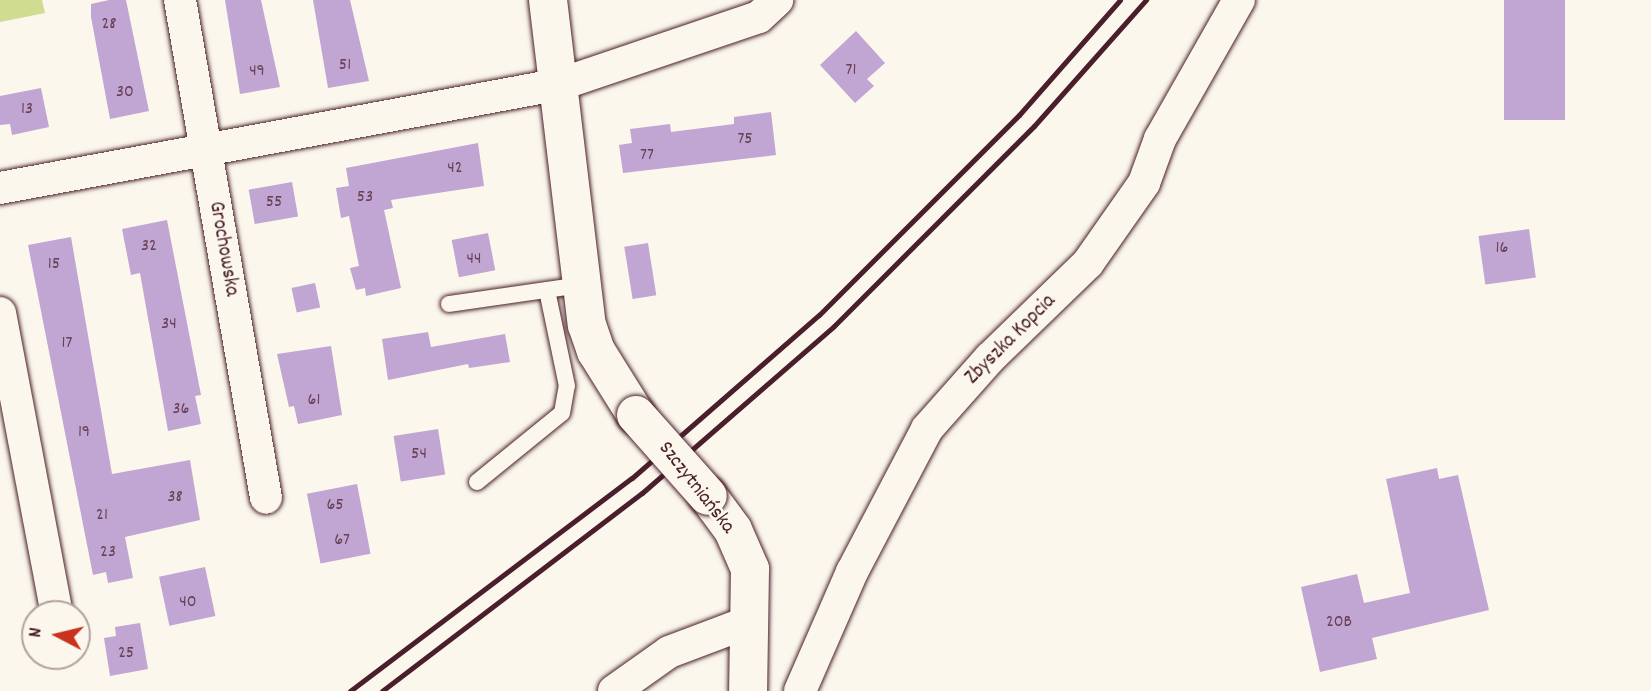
<!DOCTYPE html>
<meta charset="utf-8">
<style>
body{margin:0}
#map{position:relative;width:1651px;height:691px;overflow:hidden;background:#fbf7ec;font-family:Dekko,sans-serif}
div>[style]{position:absolute}
.green>*{inset:0;background:#d0dc8f}
.building>*{inset:0;background:#c1a5d2;transform-origin:0 0}
.roads{filter:drop-shadow(0 0 2px #4a1f2b) drop-shadow(0 0 2px #4a1f2b)}
.service>*{height:16px;margin:-8px;padding:0 8px;transform-origin:8px;border-radius:8px;background:#fbf7ec}
.minor>*{height:32px;margin:-16px;padding:0 16px;transform-origin:16px;border-radius:16px;background:#fbf7ec}
.tertiary>*{height:38px;margin:-19px;padding:0 19px;transform-origin:19px;border-radius:19px;background:#fbf7ec}
.rail>*{height:5px;margin:-2.5px;padding:0 2.5px;transform-origin:2.5px;border-radius:2.5px;background:#4a1f2b}
.bridges{filter:drop-shadow(0 0 2px #4a1f2b) drop-shadow(0 0 2px #4a1f2b)}
.tertiary-bridge>*{height:38px;margin:-19px;padding:0 19px;transform-origin:19px;border-radius:19px;background:#fbf7ec}
span{translate:-50% -50%;white-space:nowrap;text-align:center;line-height:1.15;-webkit-text-stroke:5px #fbf7ec;paint-order:stroke}
.number-label{font-size:18px;color:#684055}
.number-label span{-webkit-text-stroke-width:0}
.street-label{font-size:21px;color:#4a1f2b}
.north{position:absolute;left:21px;top:600px;width:70px;height:70px;box-sizing:border-box;background:#fbf7ec;border:2px solid #b4a19f;border-radius:50%;rotate:277deg;font-size:19px;font-weight:700;line-height:28px;text-align:center;color:#4a1f2b}
.north::after{content:'';display:block;margin:auto;width:24px;height:32px;background:#c8321e;clip-path:polygon(50% 0,100% 100%,50% 72%,0 100%)}
</style>
<div id="map">
<div class="green">
<i style="clip-path:polygon(0 0,42px 0,45px 13px,0 22px)"></i>
</div>
<div class="building">
<i style="clip-path:polygon(109px 0,126px 0,149px 111px,110px 119px,91px 17px,91px 4px)"></i>
<i style="clip-path:polygon(225px 0,261px 0,280px 87px,240px 94px)"></i>
<i style="clip-path:polygon(313px 0,350px 0,369px 81px,328px 88px)"></i>
<i style="left:1504px;top:0;width:61px;height:120px"></i>
<i style="clip-path:polygon(856px 31px,885px 63px,867px 79px,874px 86px,855px 103px,820px 65px)"></i>
<i style="clip-path:polygon(41px 88px,49px 127px,12px 135px,10px 124px,0 125px,0 96px)"></i>
<i style="clip-path:polygon(771px 112px,776px 155px,623px 173px,619px 145px,632px 143px,630px 129px,670px 124px,671px 132px,734px 124px,734px 117px)"></i>
<i style="clip-path:polygon(478px 143px,484px 186px,391px 200px,393px 208px,384px 210px,401px 288px,366px 296px,365px 288px,356px 290px,350px 268px,359px 266px,349px 216px,341px 218px,336px 188px,349px 186px,346px 168px)"></i>
<i style="left:292px;top:182px;width:35px;height:44px;rotate:80deg"></i>
<i style="clip-path:polygon(167px 220px,201px 395px,195px 396px,201px 424px,168px 431px,140px 273px,131px 275px,122px 229px)"></i>
<i style="left:1529px;top:229px;width:49px;height:51px;rotate:82deg"></i>
<i style="left:488px;top:233px;width:38px;height:37px;rotate:79deg"></i>
<i style="clip-path:polygon(71px 237px,112px 474px,190px 460px,200px 520px,125px 537px,133px 578px,108px 583px,106px 572px,93px 575px,28px 245px)"></i>
<i style="left:648px;top:243px;width:53px;height:24px;rotate:81deg"></i>
<i style="left:315px;top:283px;width:25px;height:24px;rotate:78deg"></i>
<i style="clip-path:polygon(428px 332px,431px 347px,505px 334px,510px 362px,469px 368px,468px 364px,388px 380px,382px 339px)"></i>
<i style="clip-path:polygon(331px 346px,342px 415px,298px 424px,294px 406px,289px 407px,277px 354px)"></i>
<i style="left:438px;top:429px;width:46px;height:45px;rotate:81deg"></i>
<i style="clip-path:polygon(1437px 468px,1439px 479px,1458px 475px,1489px 610px,1372px 638px,1377px 659px,1320px 672px,1301px 587px,1357px 574px,1364px 603px,1410px 593px,1386px 479px)"></i>
<i style="left:357px;top:484px;width:71px;height:51px;rotate:79deg"></i>
<i style="left:205px;top:567px;width:50px;height:47px;rotate:78deg"></i>
<i style="clip-path:polygon(140px 623px,148px 669px,110px 676px,104px 638px,116px 636px,115px 627px)"></i>
</div>
<div class="roads">
<div class="service">
<i style="left:449px;top:304px;width:133px;rotate:-8.2deg"></i>
<i style="left:477px;top:482px;width:109px;rotate:-39.1deg"></i>
<i style="left:562px;top:413px;width:27px;rotate:-80deg"></i>
<i style="left:567px;top:386px;width:98px;rotate:-101.8deg"></i>
</div>
<div class="minor">
<i style="left:180px;top:0;width:505px;rotate:80.2deg"></i>
<i style="left:0;top:188px;width:571px;rotate:-10.5deg"></i>
<i style="left:561px;top:84px;width:209px;rotate:-18.7deg"></i>
<i style="left:759px;top:17px;width:25px;rotate:-43deg"></i>
<i style="left:0;top:313px;width:306px;rotate:79.3deg"></i>
<i style="left:614px;top:691px;width:67px;rotate:-35.3deg"></i>
<i style="left:669px;top:652px;width:85px;rotate:-20.6deg"></i>
<i style="left:800px;top:691px;width:130px;rotate:-66.4deg"></i>
<i style="left:852px;top:572px;width:161px;rotate:-62.3deg"></i>
<i style="left:927px;top:429px;width:95px;rotate:-48.4deg"></i>
<i style="left:990px;top:358px;width:136px;rotate:-44.1deg"></i>
<i style="left:1088px;top:263px;width:98px;rotate:-55deg"></i>
<i style="left:1144px;top:183px;width:47px;rotate:-70deg"></i>
<i style="left:1160px;top:139px;width:160px;rotate:-60.4deg"></i>
</div>
<div class="tertiary">
<i style="left:548px;top:0;width:327px;rotate:83.2deg"></i>
<i style="left:587px;top:325px;width:28px;rotate:71deg"></i>
<i style="left:596px;top:351px;width:75px;rotate:58deg"></i>
<i style="left:708px;top:496px;width:42px;rotate:53.7deg"></i>
<i style="left:733px;top:530px;width:43px;rotate:66.4deg"></i>
<i style="left:750px;top:569px;width:122px;rotate:90.9deg"></i>
</div>
</div>
<div class="rail">
<i style="left:350px;top:691px;width:353px;rotate:-37.1deg"></i>
<i style="left:632px;top:478px;width:248px;rotate:-41.1deg"></i>
<i style="left:819px;top:315px;width:283px;rotate:-45deg"></i>
<i style="left:1019px;top:115px;width:153px;rotate:-48.7deg"></i>
<i style="left:382px;top:691px;width:327px;rotate:-37.3deg"></i>
<i style="left:642px;top:493px;width:254px;rotate:-41deg"></i>
<i style="left:834px;top:326px;width:283px;rotate:-45deg"></i>
<i style="left:1034px;top:126px;width:169px;rotate:-48.4deg"></i>
</div>
<div class="bridges">
<div class="tertiary-bridge">
<i style="left:636px;top:415px;width:108px;rotate:48.4deg"></i>
</div>
</div>
<div class="number-label">
<span style="left:109px;top:25px">28</span>
<span style="left:345px;top:66px">51</span>
<span style="left:851px;top:71px">71</span>
<span style="left:257px;top:72px">49</span>
<span style="left:125px;top:93px">30</span>
<span style="left:27px;top:110px">13</span>
<span style="left:745px;top:140px">75</span>
<span style="left:647px;top:156px">77</span>
<span style="left:455px;top:169px">42</span>
<span style="left:365px;top:198px">53</span>
<span style="left:274px;top:203px">55</span>
<span style="left:149px;top:247px">32</span>
<span style="left:1502px;top:249px">16</span>
<span style="left:474px;top:260px">44</span>
<span style="left:54px;top:265px">15</span>
<span style="left:169px;top:325px">34</span>
<span style="left:67px;top:344px">17</span>
<span style="left:314px;top:401px">61</span>
<span style="left:181px;top:410px">36</span>
<span style="left:84px;top:433px">19</span>
<span style="left:419px;top:455px">54</span>
<span style="left:175px;top:498px">38</span>
<span style="left:335px;top:506px">65</span>
<span style="left:102px;top:516px">21</span>
<span style="left:342px;top:541px">67</span>
<span style="left:108px;top:553px">23</span>
<span style="left:188px;top:603px">40</span>
<span style="left:1339px;top:623px">20B</span>
<span style="left:126px;top:654px">25</span>
</div>
<div class="street-label">
<span style="left:223px;top:249px;rotate:80deg">Grochowska</span>
<span style="left:1011px;top:340px;rotate:-45deg">Zbyszka Kopcia</span>
<span style="left:696px;top:488px;rotate:52deg">Szczytniańska</span>
</div>
<div class="north">N</div>
</div>
